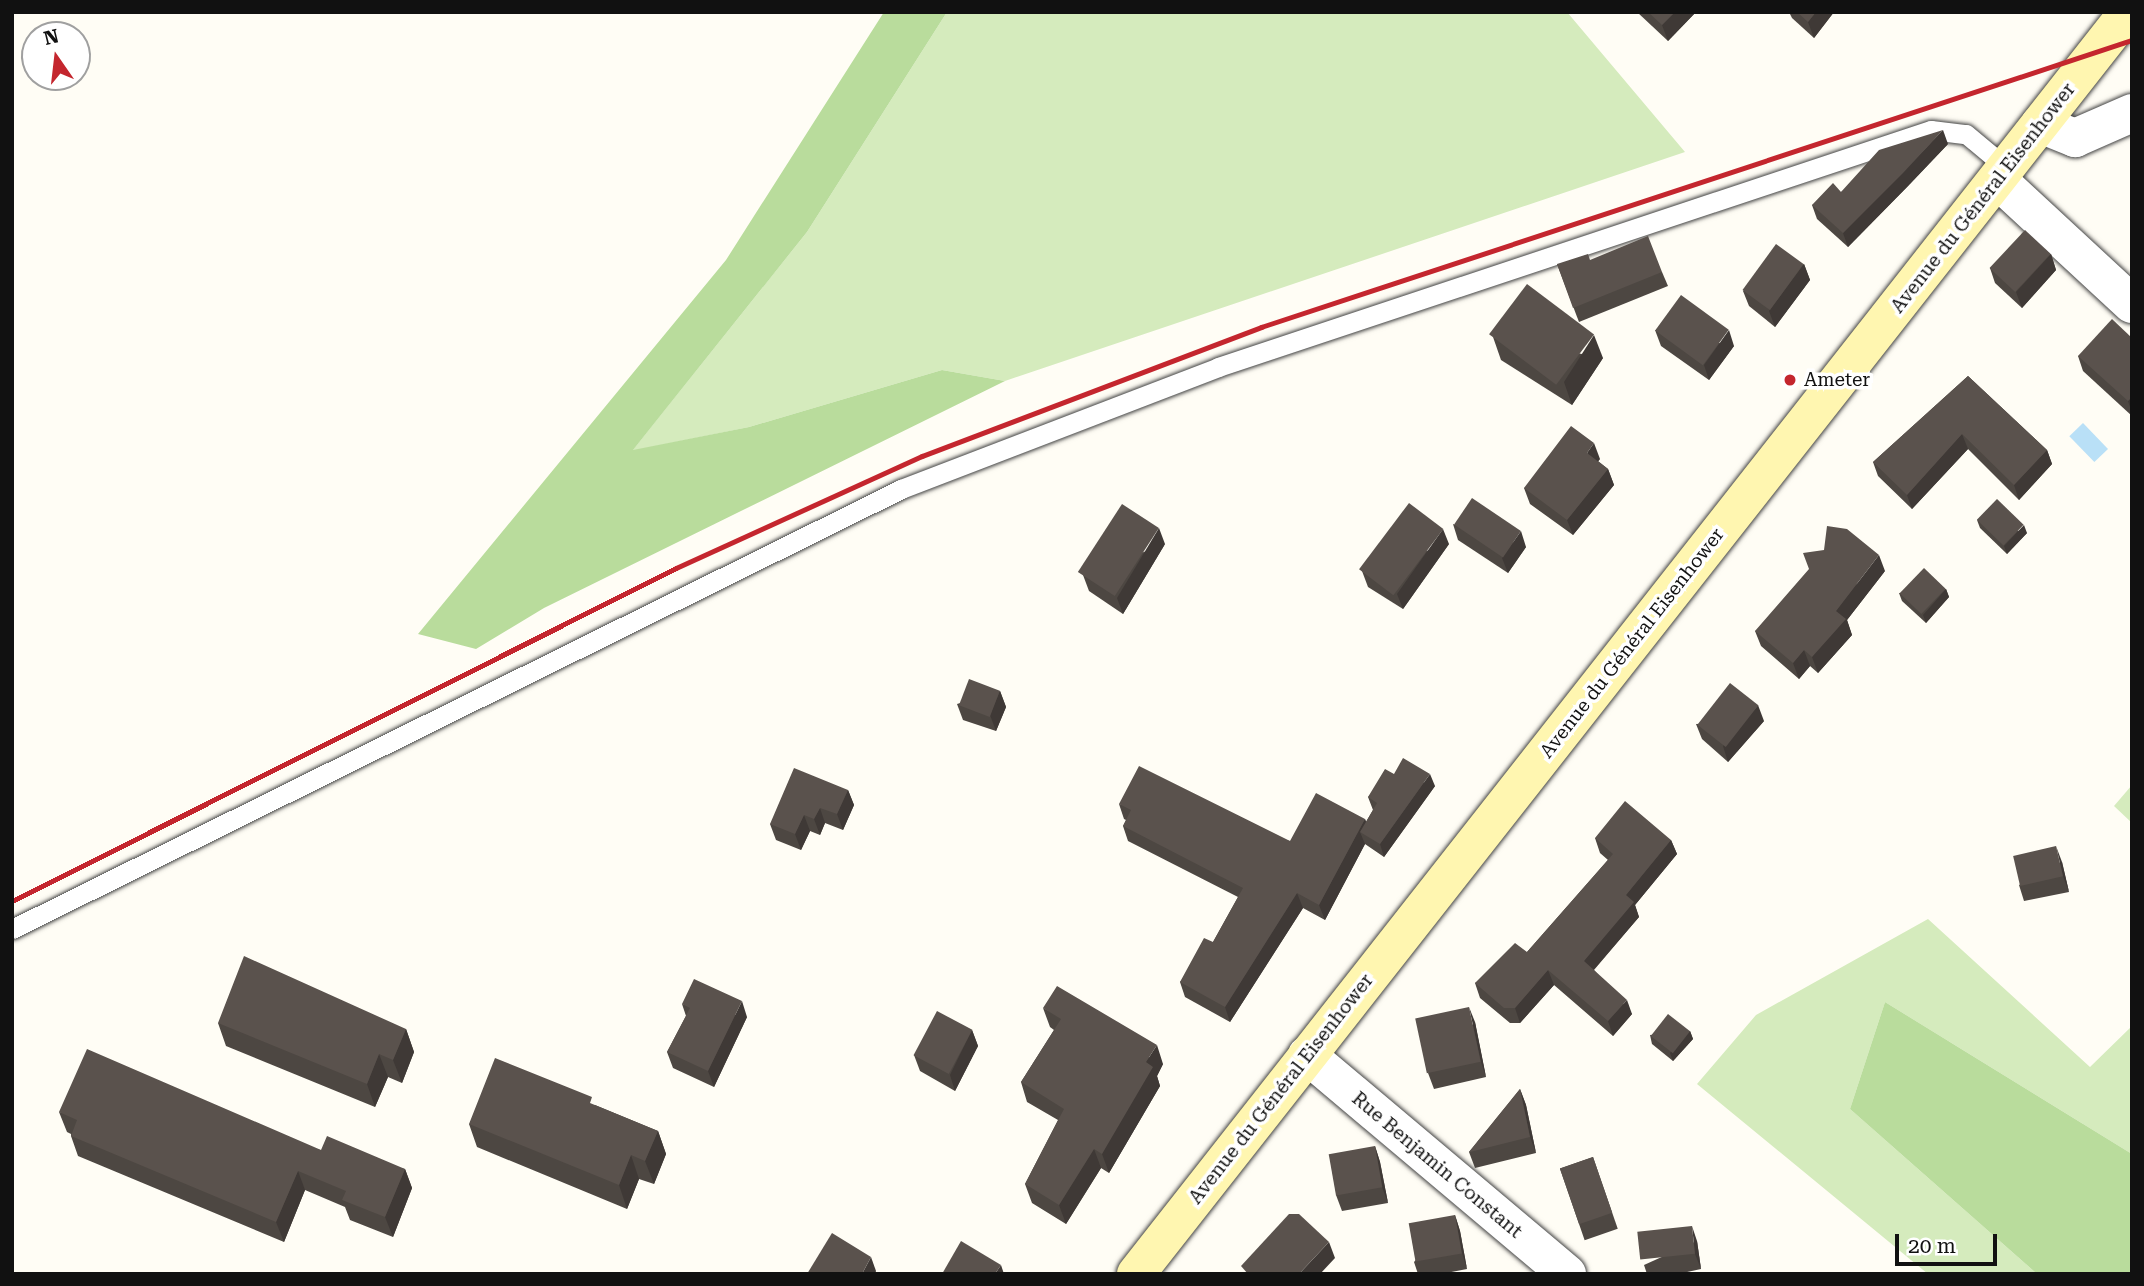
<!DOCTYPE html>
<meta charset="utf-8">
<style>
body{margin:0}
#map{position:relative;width:2144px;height:1286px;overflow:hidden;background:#fffdf5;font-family:"Roboto Serif",serif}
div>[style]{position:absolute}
.green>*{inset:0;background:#d5ebbd}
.forest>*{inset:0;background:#b9dc9c}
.water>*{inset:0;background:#b9e0f7;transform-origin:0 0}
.roads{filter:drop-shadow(0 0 2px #444) drop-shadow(0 0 2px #444)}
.service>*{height:19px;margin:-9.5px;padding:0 9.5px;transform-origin:9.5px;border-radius:9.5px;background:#fff}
.minor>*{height:38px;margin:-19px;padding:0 19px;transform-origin:19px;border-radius:19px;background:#fff}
.secondary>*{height:38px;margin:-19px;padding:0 19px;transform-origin:19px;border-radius:19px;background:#fff6b0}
.rail>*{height:5px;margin:-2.5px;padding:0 2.5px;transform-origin:2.5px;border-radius:2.5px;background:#c4262e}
.wall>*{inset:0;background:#4d4742;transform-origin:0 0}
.shaded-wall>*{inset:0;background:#3f3936}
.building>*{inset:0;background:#5a524d;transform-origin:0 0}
.dots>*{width:19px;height:19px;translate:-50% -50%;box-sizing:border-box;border:4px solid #fff;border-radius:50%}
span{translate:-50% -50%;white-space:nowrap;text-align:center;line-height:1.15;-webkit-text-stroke:7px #fff;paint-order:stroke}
.street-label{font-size:19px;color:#111}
.poi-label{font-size:19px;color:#111}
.left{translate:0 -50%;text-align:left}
.frame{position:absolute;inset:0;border:14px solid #111;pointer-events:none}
.north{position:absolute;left:21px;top:21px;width:70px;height:70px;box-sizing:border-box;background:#fff;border:2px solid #a0a0a0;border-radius:50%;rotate:346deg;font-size:19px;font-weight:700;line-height:28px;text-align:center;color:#111}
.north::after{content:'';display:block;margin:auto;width:24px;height:32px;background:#c4262e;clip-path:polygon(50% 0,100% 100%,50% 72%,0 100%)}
.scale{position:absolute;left:1895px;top:1234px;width:102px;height:32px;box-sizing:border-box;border:4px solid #111;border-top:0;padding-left:9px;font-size:21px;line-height:24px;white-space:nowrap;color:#111;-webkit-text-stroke:5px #fff;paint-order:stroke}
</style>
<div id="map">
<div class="green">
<i style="clip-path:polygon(947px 12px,1567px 12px,1685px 152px,1005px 381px,942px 370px,749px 427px,632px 451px,807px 232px)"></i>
<i style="clip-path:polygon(2132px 785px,2132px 823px,2114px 806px)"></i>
<i style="clip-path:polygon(1928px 919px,2090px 1067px,2132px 1026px,2132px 1154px,1885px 1002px,1850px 1109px,2037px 1274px,1928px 1274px,1697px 1084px,1756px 1015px)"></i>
</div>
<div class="forest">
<i style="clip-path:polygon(884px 12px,947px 12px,807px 232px,633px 450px,749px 427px,942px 370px,1005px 381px,544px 608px,476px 649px,418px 634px,726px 260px)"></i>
<i style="clip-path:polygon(1885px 1002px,2132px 1154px,2132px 1274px,2037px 1274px,1850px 1109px)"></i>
</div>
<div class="water">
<i style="left:2083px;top:423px;width:36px;height:19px;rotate:46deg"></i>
</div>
<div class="roads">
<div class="service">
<i style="left:12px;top:929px;width:992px;rotate:-26.33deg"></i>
<i style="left:901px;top:489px;width:340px;rotate:-21deg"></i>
<i style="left:1218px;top:367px;width:751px;rotate:-18.39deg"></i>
<i style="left:1931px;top:130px;width:35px;rotate:7deg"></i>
<i style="left:1966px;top:134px;width:55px;rotate:39.8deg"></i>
</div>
<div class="minor">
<i style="left:2040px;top:124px;width:38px;rotate:22deg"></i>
<i style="left:2075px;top:138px;width:62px;rotate:-23.7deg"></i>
<i style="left:1999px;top:181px;width:181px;rotate:42.8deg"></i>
<i style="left:1307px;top:1055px;width:340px;rotate:40.1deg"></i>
</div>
<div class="secondary">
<i style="left:1136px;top:1274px;width:1605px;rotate:-51.83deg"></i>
</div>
</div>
<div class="rail">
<i style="left:12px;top:901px;width:743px;rotate:-26.63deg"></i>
<i style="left:676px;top:568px;width:270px;rotate:-24.5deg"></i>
<i style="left:922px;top:456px;width:363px;rotate:-20.8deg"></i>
<i style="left:1261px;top:327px;width:917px;rotate:-18.24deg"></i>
</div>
<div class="wall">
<i style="clip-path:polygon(1637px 12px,1696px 12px,1668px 41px)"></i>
<i style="clip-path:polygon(1789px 12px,1834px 12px,1814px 38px,1792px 18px)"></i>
<i style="clip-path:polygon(1948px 144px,1908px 186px,1848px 247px,1817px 219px,1812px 205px)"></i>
<i style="clip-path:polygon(2051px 254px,2056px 270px,2022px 308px,1995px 283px,1990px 268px)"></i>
<i style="clip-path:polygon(1557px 264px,1662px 272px,1668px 286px,1579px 322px)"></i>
<i style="clip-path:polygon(1804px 264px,1810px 280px,1775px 327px,1749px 306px,1743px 291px)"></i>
<i style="clip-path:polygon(1655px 330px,1734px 346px,1709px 380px,1661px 346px)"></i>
<i style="clip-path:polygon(1493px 337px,1603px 358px,1572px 405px,1501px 360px)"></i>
<i style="clip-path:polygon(2132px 338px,2132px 416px,2083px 371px,2078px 356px)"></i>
<i style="clip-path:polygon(1968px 376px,2047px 450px,2052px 464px,2019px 500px,1968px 449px,1912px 509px,1878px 476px,1873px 462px)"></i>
<i style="clip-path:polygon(1600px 459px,1598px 461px,1608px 469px,1614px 485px,1573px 535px,1530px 504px,1524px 488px)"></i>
<i style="clip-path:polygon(1977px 520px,2027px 533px,2007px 554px,1980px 528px)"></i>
<i style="clip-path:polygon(1453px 524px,1526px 547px,1508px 573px,1458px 540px)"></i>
<i style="clip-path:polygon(1165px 544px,1123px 614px,1089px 591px,1083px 575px)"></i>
<i style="clip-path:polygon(1449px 544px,1403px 609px,1368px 587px,1362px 571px)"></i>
<i style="clip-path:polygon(1885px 571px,1847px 620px,1852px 635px,1818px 673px,1810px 666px,1799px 679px,1761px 646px,1755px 631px)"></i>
<i style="clip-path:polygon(1946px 589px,1949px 597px,1926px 623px,1902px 601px,1899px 593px)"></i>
<i style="clip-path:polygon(1000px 691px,1006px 707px,996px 731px,963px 720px,957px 704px)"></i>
<i style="clip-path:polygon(1764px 721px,1728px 762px,1702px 739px,1696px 724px)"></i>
<i style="clip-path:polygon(1394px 774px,1435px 786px,1384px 857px,1365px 844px,1325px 920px,1303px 908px,1230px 1022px,1185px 997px,1180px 982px,1213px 942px,1238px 897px,1128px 841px,1123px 826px,1126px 820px,1124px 819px,1119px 804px,1290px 841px,1365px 819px,1366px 822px,1373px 810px,1368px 797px)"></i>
<i style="clip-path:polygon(848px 790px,854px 805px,843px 830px,825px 823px,820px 835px,810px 831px,801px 850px,776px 840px,770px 824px)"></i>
<i style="clip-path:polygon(1595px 838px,1671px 840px,1677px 854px,1635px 905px,1639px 917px,1594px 970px,1632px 1014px,1613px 1036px,1554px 985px,1520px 1023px,1510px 1023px,1480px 998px,1475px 983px,1527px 952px,1608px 860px,1600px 853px)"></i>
<i style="clip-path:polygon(2062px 862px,2069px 892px,2024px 901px,2019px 885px)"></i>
<i style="clip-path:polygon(682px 1004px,747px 1017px,714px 1087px,673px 1068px,667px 1052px,686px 1016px)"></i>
<i style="clip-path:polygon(1043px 1008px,1163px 1064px,1157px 1076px,1160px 1086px,1109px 1173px,1101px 1168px,1066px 1224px,1032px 1203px,1025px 1184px,1058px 1120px,1027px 1102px,1021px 1082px,1054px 1030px,1050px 1027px)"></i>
<i style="clip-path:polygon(1475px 1022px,1486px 1077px,1434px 1089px,1428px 1073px)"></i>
<i style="clip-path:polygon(218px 1023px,406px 1029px,414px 1052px,402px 1083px,388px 1077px,375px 1107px,226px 1046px)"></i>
<i style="clip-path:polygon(972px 1030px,978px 1046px,955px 1091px,920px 1071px,914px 1055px)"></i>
<i style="clip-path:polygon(1690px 1031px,1693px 1039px,1673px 1061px,1652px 1044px,1650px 1035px)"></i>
<i style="clip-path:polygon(1520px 1089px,1526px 1105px,1536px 1153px,1475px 1168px,1469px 1152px)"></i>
<i style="clip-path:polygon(595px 1105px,658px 1131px,666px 1154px,654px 1184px,639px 1179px,627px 1209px,477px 1147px,469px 1124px)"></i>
<i style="clip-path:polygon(59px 1112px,321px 1150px,405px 1169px,412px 1188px,393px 1237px,350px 1220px,345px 1207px,305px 1190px,284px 1242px,78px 1156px,71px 1136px,71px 1134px,67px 1132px)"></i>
<i style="clip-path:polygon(1375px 1146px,1380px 1162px,1388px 1203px,1342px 1211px,1336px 1195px)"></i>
<i style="left:1593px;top:1157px;width:76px;height:35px;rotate:71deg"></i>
<i style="clip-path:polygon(1455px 1215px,1460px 1231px,1467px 1269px,1441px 1274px,1418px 1274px,1414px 1262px)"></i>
<i style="clip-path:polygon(1697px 1241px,1701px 1269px,1678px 1274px,1647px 1274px,1644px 1265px)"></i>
</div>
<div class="shaded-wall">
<i style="clip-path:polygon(1675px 12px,1696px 12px,1668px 41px,1662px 25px)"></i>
<i style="clip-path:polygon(1816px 12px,1834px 12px,1814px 38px,1808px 22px)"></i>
<i style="clip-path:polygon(1943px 130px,1948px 144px,1908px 186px,1848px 247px,1843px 233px)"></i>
<i style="clip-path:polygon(2051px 254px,2056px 270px,2022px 308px,2016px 292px)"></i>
<i style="clip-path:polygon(1804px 264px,1810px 280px,1775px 327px,1769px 311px)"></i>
<i style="clip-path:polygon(1729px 330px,1734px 346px,1709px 380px,1704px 365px)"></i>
<i style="clip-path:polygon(1594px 335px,1603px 358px,1572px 405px,1564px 382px)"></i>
<i style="clip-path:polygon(2132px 397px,2132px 413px,2128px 401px)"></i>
<i style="clip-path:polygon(1962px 434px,1968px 449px,1912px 509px,1907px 495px)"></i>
<i style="clip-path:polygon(1594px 443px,1600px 459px,1593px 468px,1587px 453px)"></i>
<i style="clip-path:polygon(2047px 450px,2052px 464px,2019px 500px,2014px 485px)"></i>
<i style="clip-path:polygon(1608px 469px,1614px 485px,1573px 535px,1567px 520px)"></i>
<i style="clip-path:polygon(2024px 525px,2027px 533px,2007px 554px,2004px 546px)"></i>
<i style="clip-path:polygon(1159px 528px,1165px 544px,1123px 614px,1117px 598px)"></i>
<i style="clip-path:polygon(1443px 529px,1449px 544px,1403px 609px,1397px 594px)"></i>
<i style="clip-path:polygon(1521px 531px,1526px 547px,1508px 573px,1502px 558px)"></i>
<i style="clip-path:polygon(1879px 555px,1885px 571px,1847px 620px,1852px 635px,1818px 673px,1812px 657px,1836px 611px)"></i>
<i style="clip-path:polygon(1946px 589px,1949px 597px,1926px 623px,1923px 615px)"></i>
<i style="clip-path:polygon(1804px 650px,1810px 666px,1799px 679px,1793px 663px)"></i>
<i style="clip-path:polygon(1000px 691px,1006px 707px,996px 731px,990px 715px)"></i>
<i style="clip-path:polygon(1758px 705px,1764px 721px,1728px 762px,1723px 746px)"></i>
<i style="clip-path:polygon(1430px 774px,1435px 786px,1384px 857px,1380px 844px)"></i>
<i style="clip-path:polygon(848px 790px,854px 805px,843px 830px,837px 814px)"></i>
<i style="clip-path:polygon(820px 808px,825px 823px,820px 835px,814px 819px)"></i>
<i style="clip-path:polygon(804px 815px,810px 831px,801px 850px,795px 834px)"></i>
<i style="clip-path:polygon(1365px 819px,1370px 833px,1360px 832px,1365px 844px,1325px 920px,1319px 905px)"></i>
<i style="clip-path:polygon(1671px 840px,1677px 854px,1635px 905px,1639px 917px,1589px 975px,1584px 961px,1626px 895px)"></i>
<i style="clip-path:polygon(2056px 846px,2062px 862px,2069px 892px,2063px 876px)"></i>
<i style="clip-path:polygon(1297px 893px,1303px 908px,1230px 1022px,1225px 1007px)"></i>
<i style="clip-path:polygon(1548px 970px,1554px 985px,1520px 1023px,1515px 1008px)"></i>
<i style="clip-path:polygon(1627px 1000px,1632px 1014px,1613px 1036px,1608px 1021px)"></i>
<i style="clip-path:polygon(742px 1001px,747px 1017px,714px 1087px,708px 1071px)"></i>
<i style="clip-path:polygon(1469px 1007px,1475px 1022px,1486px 1077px,1481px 1062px)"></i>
<i style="clip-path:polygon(406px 1029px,414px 1052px,402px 1083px,393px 1060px)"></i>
<i style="clip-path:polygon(972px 1030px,978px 1046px,955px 1091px,950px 1075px)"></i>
<i style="clip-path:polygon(1690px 1031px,1693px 1039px,1673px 1061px,1670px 1053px)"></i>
<i style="clip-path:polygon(1157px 1045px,1163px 1064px,1157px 1076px,1160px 1086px,1109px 1173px,1102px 1154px,1146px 1062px)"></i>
<i style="clip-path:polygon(379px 1054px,388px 1077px,375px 1107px,367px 1084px)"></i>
<i style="clip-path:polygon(1520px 1089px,1526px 1105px,1536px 1153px,1530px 1137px)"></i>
<i style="clip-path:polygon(658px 1131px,666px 1154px,654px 1184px,645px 1161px)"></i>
<i style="clip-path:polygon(1375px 1146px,1380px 1162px,1388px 1203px,1382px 1187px)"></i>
<i style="clip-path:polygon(1094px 1149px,1101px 1168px,1066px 1224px,1059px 1205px)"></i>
<i style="clip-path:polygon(631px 1155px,639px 1179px,627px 1209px,619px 1185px)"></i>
<i style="clip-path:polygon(405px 1169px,412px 1188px,393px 1237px,385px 1217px)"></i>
<i style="clip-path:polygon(298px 1171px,305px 1190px,284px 1242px,276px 1222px)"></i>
<i style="clip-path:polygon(1455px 1215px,1460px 1231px,1467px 1269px,1462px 1253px)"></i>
<i style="clip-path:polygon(1692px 1226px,1697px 1241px,1701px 1269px,1695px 1254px)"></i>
<i style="clip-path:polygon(1329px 1242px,1335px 1258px,1320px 1274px,1299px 1274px)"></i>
<i style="clip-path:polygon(871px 1257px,876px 1271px,875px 1274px,862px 1274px)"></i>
<i style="clip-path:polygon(1001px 1265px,1004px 1274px,995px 1274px)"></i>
</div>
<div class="building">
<i style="clip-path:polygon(1648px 12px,1675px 12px,1662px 25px)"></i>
<i style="clip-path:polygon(1797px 12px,1816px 12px,1808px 22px)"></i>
<i style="clip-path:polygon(1943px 130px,1903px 173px,1843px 233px,1812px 205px,1833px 183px,1841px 192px,1879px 150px)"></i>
<i style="left:2025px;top:230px;width:35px;height:52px;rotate:43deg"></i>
<i style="clip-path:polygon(1648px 236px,1662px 272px,1573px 308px,1557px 264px,1588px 254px,1590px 260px)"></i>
<i style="left:1776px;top:244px;width:34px;height:57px;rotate:36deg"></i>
<i style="left:1527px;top:284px;width:84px;height:63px;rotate:37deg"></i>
<i style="left:1681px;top:295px;width:59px;height:44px;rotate:36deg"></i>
<i style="clip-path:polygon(2112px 319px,2132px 338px,2132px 397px,2128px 401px,2078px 356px)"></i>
<i style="clip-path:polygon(1968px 376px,2047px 450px,2014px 485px,1962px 434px,1907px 495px,1873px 462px)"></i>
<i style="clip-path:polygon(1571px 426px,1594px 443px,1587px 453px,1608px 469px,1567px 520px,1524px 488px)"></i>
<i style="left:1472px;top:498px;width:59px;height:32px;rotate:34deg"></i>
<i style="left:1997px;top:499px;width:37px;height:29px;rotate:44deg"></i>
<i style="left:1409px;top:503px;width:43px;height:83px;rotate:37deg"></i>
<i style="left:1122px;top:504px;width:44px;height:81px;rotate:33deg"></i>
<i style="clip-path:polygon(1827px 526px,1847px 529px,1879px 555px,1836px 611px,1846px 619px,1812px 657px,1804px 650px,1793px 663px,1755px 631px,1809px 569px,1803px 553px,1824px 550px)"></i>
<i style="left:1924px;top:568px;width:30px;height:35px;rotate:44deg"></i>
<i style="left:969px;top:679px;width:33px;height:28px;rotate:21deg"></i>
<i style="left:1730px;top:683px;width:36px;height:53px;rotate:38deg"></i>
<i style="clip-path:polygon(1403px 758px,1430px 774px,1380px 844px,1360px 832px,1377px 803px,1368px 797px,1385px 769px,1394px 774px)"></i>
<i style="clip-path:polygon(1139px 766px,1290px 841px,1316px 793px,1365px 819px,1319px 905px,1297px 893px,1225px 1007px,1180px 982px,1204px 938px,1213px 942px,1243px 888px,1123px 826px,1131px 810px,1119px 804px)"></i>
<i style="clip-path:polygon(794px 768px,848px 790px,837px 814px,820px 808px,814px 819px,804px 815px,795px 834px,770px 824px)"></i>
<i style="clip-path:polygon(1625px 801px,1671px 840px,1626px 895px,1634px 902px,1584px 961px,1627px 1000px,1608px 1021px,1548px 970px,1515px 1008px,1504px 1008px,1475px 983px,1515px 943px,1527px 952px,1613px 854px,1595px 838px)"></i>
<i style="left:2056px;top:846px;width:31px;height:44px;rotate:77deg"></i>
<i style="clip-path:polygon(244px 956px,406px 1029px,393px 1060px,379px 1054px,367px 1084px,218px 1023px)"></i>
<i style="clip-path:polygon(694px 979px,742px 1001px,708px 1071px,667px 1052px,690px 1008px,682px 1004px)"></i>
<i style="clip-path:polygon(1057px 986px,1157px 1045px,1146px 1062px,1153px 1067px,1102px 1154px,1094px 1149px,1059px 1205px,1025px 1184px,1064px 1109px,1021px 1082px,1061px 1019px,1043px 1008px)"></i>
<i style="left:1469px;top:1007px;width:56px;height:55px;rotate:78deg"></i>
<i style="left:937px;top:1011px;width:40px;height:50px;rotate:28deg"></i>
<i style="left:1668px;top:1014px;width:28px;height:28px;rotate:38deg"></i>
<i style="clip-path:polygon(87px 1049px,321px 1150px,327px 1136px,405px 1169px,385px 1217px,342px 1200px,346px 1191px,298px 1171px,276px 1222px,71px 1136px,77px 1120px,59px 1112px)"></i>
<i style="clip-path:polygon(495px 1058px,592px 1097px,590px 1103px,658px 1131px,645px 1161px,631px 1155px,619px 1185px,469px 1124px)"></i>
<i style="clip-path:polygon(1520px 1089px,1530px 1137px,1470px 1152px,1469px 1152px)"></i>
<i style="left:1375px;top:1146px;width:42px;height:47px;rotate:80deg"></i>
<i style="left:1593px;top:1157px;width:59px;height:35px;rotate:71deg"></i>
<i style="clip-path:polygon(1289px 1214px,1299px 1214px,1329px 1242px,1299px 1274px,1248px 1274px,1241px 1266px)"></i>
<i style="left:1455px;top:1215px;width:39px;height:47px;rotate:80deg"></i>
<i style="left:1692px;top:1226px;width:28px;height:55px;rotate:84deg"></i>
<i style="clip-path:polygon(832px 1233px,871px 1257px,862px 1274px,807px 1274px)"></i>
<i style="clip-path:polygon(961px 1241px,1001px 1265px,995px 1274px,942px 1274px)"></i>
</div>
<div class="dots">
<i style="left:1790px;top:380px;background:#c4262e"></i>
</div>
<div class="street-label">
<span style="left:1983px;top:198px;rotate:-52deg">Avenue du Général Eisenhower</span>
<span style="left:1632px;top:643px;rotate:-52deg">Avenue du Général Eisenhower</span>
<span style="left:1281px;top:1089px;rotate:-52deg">Avenue du Général Eisenhower</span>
<span style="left:1437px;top:1165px;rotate:40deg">Rue Benjamin Constant</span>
</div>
<div class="poi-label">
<span class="left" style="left:1804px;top:380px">Ameter</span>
</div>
<div class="frame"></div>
<div class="north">N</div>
<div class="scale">20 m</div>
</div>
